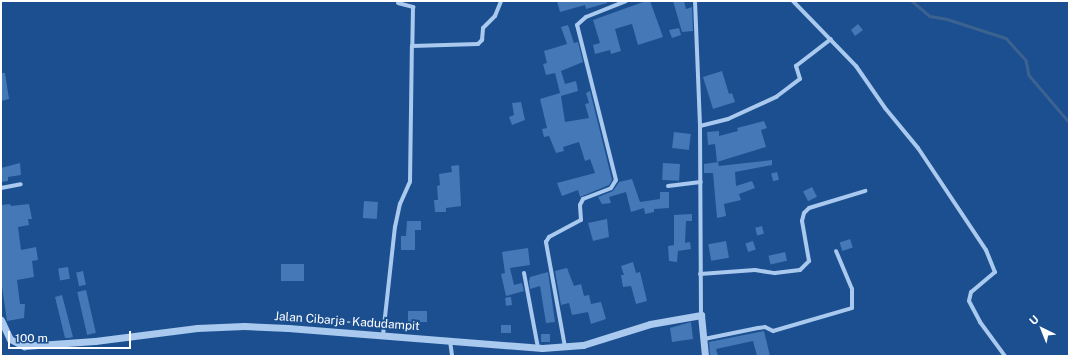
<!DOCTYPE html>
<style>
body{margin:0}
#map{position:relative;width:1070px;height:357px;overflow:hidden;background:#1b4f8f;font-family:"Public Sans",sans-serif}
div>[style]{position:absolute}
.stream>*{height:2.5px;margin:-1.25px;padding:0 1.25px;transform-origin:1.25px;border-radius:1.25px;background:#3c6290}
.building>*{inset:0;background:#4478b7;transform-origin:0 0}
.minor>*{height:4px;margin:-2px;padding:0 2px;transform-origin:2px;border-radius:2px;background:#a9c9ee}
.tertiary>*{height:7px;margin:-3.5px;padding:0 3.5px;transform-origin:3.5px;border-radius:3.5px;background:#a9c9ee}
span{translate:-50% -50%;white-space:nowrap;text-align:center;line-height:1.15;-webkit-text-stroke:4px #1b4f8f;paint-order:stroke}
.street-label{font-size:12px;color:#fff}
.frame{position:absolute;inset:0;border:2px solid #fff;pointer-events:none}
.north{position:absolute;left:1022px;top:309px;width:40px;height:40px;-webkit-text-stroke:3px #1b4f8f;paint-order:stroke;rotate:317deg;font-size:11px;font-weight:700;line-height:16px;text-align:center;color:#fff}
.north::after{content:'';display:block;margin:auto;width:14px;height:18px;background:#fff;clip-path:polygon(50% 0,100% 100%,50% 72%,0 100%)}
.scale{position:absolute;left:8px;top:331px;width:123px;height:18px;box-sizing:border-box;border:2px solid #fff;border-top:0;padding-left:5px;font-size:12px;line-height:14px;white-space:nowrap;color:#fff;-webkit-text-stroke:3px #1b4f8f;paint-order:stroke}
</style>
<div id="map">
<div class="stream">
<i style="left:912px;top:1px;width:23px;rotate:40deg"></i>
<i style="left:930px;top:16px;width:17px;rotate:10deg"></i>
<i style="left:947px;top:19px;width:62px;rotate:17.9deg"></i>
<i style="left:1006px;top:38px;width:30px;rotate:48deg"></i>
<i style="left:1026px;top:60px;width:15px;rotate:79deg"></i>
<i style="left:1029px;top:75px;width:62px;rotate:49.6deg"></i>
</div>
<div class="building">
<i style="clip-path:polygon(557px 1px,607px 1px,607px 3px,586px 9px,585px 5px,560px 12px)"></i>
<i style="clip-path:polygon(646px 1px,650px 1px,663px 37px,638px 45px,632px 24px,628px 25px,615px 29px,621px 51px,611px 54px,610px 50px,595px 54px,593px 45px,600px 43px,593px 20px)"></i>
<i style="clip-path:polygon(673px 1px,684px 1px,686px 9px,692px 7px,693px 31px,682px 32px)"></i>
<i style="clip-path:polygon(858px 24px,863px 30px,855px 36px,851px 30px)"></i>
<i style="clip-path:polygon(568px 25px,574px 43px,578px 42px,583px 62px,561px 71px,565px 84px,576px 81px,578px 91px,561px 96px,565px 122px,589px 118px,585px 104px,589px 103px,586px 93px,590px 91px,612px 180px,609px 185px,580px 197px,578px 190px,562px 196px,557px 183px,595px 173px,590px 159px,585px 161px,579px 142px,563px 147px,564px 151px,556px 153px,549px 136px,544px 137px,542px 129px,547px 128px,540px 99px,560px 93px,555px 73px,546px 75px,543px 64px,547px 63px,544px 51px,567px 44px,561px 27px)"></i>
<i style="clip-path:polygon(679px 28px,681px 35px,672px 38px,669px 30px)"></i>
<i style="clip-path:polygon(722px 71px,729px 94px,732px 93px,735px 102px,713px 109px,703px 77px)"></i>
<i style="clip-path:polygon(1px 73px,5px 73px,9px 99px,1px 101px)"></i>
<i style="clip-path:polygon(521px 102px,525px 120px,512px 125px,509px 117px,514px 115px,512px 103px)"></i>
<i style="clip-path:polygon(764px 121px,767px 128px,761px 130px,766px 147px,717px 162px,715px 144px,708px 145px,707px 132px,719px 131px,719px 136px,738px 131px,737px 128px)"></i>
<i style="left:674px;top:132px;width:17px;height:16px;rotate:7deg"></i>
<i style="clip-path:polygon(772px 160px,772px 165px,735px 172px,736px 186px,752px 181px,755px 188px,739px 194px,741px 200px,724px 204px,726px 216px,717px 218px,713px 173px,704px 173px,704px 164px,718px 162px,719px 166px)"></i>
<i style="clip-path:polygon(20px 163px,21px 175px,8px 177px,8px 181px,1px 182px,1px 168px)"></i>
<i style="left:663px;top:163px;width:17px;height:17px;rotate:3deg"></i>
<i style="clip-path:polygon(459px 165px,461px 206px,446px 208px,446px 212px,435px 212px,434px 200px,438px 200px,437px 186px,440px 185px,439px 174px,452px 172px,451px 166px)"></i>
<i style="left:777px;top:172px;width:8px;height:6px;rotate:76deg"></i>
<i style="clip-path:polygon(632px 179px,640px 202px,660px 199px,660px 192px,669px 192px,669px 208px,654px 209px,654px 212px,645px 214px,644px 208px,631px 212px,626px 192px,609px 197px,611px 203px,602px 204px,598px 197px,613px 191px,619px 182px)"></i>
<i style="left:812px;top:187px;width:11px;height:10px;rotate:63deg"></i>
<i style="left:364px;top:201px;width:14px;height:17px;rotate:4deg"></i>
<i style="clip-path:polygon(10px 204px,11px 206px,29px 204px,32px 219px,28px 219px,29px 225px,18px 227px,21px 250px,36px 247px,38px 260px,32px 261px,34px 277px,17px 280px,20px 304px,25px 304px,24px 318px,7px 321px,1px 280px,1px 205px)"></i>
<i style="clip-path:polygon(692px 214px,692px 221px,686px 221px,685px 243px,690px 242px,691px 249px,678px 251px,677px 262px,669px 261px,668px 246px,674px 245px,674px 215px)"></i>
<i style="clip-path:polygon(607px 219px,609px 237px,593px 241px,588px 223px)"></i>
<i style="clip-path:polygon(407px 221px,421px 221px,421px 230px,415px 230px,415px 250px,401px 250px,401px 236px,406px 236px)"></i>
<i style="left:762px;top:226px;width:8px;height:7px;rotate:76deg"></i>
<i style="left:850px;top:239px;width:9px;height:11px;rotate:72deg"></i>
<i style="left:726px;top:241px;width:17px;height:18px;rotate:80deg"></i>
<i style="left:753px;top:241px;width:9px;height:8px;rotate:72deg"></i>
<i style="clip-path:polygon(528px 248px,530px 265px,510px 268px,514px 285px,522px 283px,524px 291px,506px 296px,501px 274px,505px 273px,502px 252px)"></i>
<i style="left:785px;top:252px;width:9px;height:17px;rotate:77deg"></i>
<i style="clip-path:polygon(633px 262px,636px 273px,640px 272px,647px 301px,636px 304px,631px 286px,623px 287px,621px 275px,624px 275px,621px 266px)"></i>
<i style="left:281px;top:264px;width:23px;height:17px"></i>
<i style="left:68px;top:267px;width:12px;height:10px;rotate:81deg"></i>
<i style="clip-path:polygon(567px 268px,574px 286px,581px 284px,584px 296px,589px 295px,591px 304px,601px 302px,606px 319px,591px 324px,588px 312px,572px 315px,569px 303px,561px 305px,555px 271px)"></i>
<i style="left:83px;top:271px;width:14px;height:7px;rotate:78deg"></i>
<i style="clip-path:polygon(548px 272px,555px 322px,546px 323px,540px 286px,530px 289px,529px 281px,530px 277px)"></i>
<i style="left:86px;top:290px;width:44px;height:9px;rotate:77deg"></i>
<i style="clip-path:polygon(62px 295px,73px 337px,69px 338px,65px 338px,55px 297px)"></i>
<i style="left:511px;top:297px;width:8px;height:6px;rotate:83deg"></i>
<i style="left:408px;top:311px;width:19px;height:11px"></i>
<i style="clip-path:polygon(691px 322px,693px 339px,672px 342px,670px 328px)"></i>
<i style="left:511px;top:325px;width:8px;height:10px;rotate:90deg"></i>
<i style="clip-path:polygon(764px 331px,770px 356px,757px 356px,753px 341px,716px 349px,718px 356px,710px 356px,709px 342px)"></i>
<i style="left:550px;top:334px;width:8px;height:9px;rotate:90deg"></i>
</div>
<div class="minor">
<i style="left:695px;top:1px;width:125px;rotate:87.7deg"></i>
<i style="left:700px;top:126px;width:189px;rotate:89.7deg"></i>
<i style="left:793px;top:1px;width:91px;rotate:45.9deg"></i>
<i style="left:856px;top:66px;width:51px;rotate:55.4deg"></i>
<i style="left:885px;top:108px;width:52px;rotate:50.5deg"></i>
<i style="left:918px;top:148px;width:123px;rotate:56.3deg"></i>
<i style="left:986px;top:250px;width:24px;rotate:68deg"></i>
<i style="left:995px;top:272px;width:31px;rotate:140deg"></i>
<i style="left:971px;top:292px;width:9px;rotate:103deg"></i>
<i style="left:969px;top:301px;width:24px;rotate:62deg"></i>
<i style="left:980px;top:322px;width:42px;rotate:53.7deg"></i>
<i style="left:398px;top:3px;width:16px;rotate:15deg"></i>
<i style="left:413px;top:7px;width:39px;rotate:91deg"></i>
<i style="left:700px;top:126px;width:29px;rotate:-14deg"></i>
<i style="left:728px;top:119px;width:53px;rotate:-24.6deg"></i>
<i style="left:776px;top:97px;width:30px;rotate:-37deg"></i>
<i style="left:800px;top:79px;width:14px;rotate:-107deg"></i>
<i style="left:796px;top:66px;width:44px;rotate:-37.6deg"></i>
<i style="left:668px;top:186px;width:33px;rotate:-7deg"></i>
<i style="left:1px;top:188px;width:20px;rotate:-11deg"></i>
<i style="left:524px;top:273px;width:76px;rotate:79.4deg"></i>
<i style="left:700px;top:274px;width:55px;rotate:-4.2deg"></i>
<i style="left:755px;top:270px;width:20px;rotate:9deg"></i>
<i style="left:775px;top:273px;width:25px;rotate:-7deg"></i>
<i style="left:800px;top:270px;width:13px;rotate:-45deg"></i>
<i style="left:809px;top:261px;width:41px;rotate:-99.9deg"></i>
<i style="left:802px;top:221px;width:8px;rotate:-76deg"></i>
<i style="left:804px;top:213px;width:7px;rotate:-45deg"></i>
<i style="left:809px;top:208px;width:59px;rotate:-16.9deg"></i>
<i style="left:383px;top:335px;width:109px;rotate:-83.7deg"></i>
<i style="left:395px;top:227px;width:24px;rotate:-78deg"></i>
<i style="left:400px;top:204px;width:24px;rotate:-66deg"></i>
<i style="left:410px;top:182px;width:136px;rotate:-89.2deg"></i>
<i style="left:412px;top:46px;width:66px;rotate:-1.7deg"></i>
<i style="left:478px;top:44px;width:6px;rotate:-45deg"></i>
<i style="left:482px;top:40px;width:12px;rotate:-85deg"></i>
<i style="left:483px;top:28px;width:17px;rotate:-45deg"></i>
<i style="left:495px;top:16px;width:16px;rotate:-68deg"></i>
<i style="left:704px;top:339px;width:55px;rotate:-11.5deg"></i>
<i style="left:758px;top:328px;width:7px;rotate:-8deg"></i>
<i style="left:765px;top:327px;width:9px;rotate:27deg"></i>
<i style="left:773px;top:331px;width:82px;rotate:-16.2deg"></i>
<i style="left:852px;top:308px;width:19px;rotate:-90deg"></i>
<i style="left:852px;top:289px;width:41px;rotate:-112.8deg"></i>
<i style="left:450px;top:341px;width:15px;rotate:82deg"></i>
<i style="left:565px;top:347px;width:107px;rotate:-100.3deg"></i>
<i style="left:546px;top:242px;width:6px;rotate:-59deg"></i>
<i style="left:549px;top:237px;width:36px;rotate:-28deg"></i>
<i style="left:581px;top:220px;width:15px;rotate:-94deg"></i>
<i style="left:580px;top:205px;width:7px;rotate:-63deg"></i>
<i style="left:583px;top:199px;width:30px;rotate:-21deg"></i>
<i style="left:611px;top:188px;width:9px;rotate:-58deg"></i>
<i style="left:616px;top:180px;width:160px;rotate:-104.1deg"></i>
<i style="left:577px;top:25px;width:12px;rotate:-42deg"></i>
<i style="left:586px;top:17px;width:43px;rotate:-21.8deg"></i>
</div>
<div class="tertiary">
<i style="left:1px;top:320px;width:21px;rotate:65deg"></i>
<i style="left:10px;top:339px;width:16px;rotate:27deg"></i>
<i style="left:24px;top:346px;width:71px;rotate:-4deg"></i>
<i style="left:95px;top:341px;width:103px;rotate:-7.3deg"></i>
<i style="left:197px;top:328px;width:47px;rotate:-2.4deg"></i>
<i style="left:244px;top:326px;width:44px;rotate:2.6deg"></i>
<i style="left:288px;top:328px;width:255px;rotate:4.5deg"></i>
<i style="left:542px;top:348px;width:41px;rotate:-4.2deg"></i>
<i style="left:583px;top:345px;width:70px;rotate:-17.4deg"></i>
<i style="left:650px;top:324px;width:52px;rotate:-10deg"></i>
<i style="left:701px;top:315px;width:41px;rotate:84.4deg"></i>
</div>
<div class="street-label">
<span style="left:347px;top:322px;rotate:4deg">Jalan Cibarja - Kadudampit</span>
</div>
<div class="frame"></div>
<div class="north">U</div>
<div class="scale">100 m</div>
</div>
